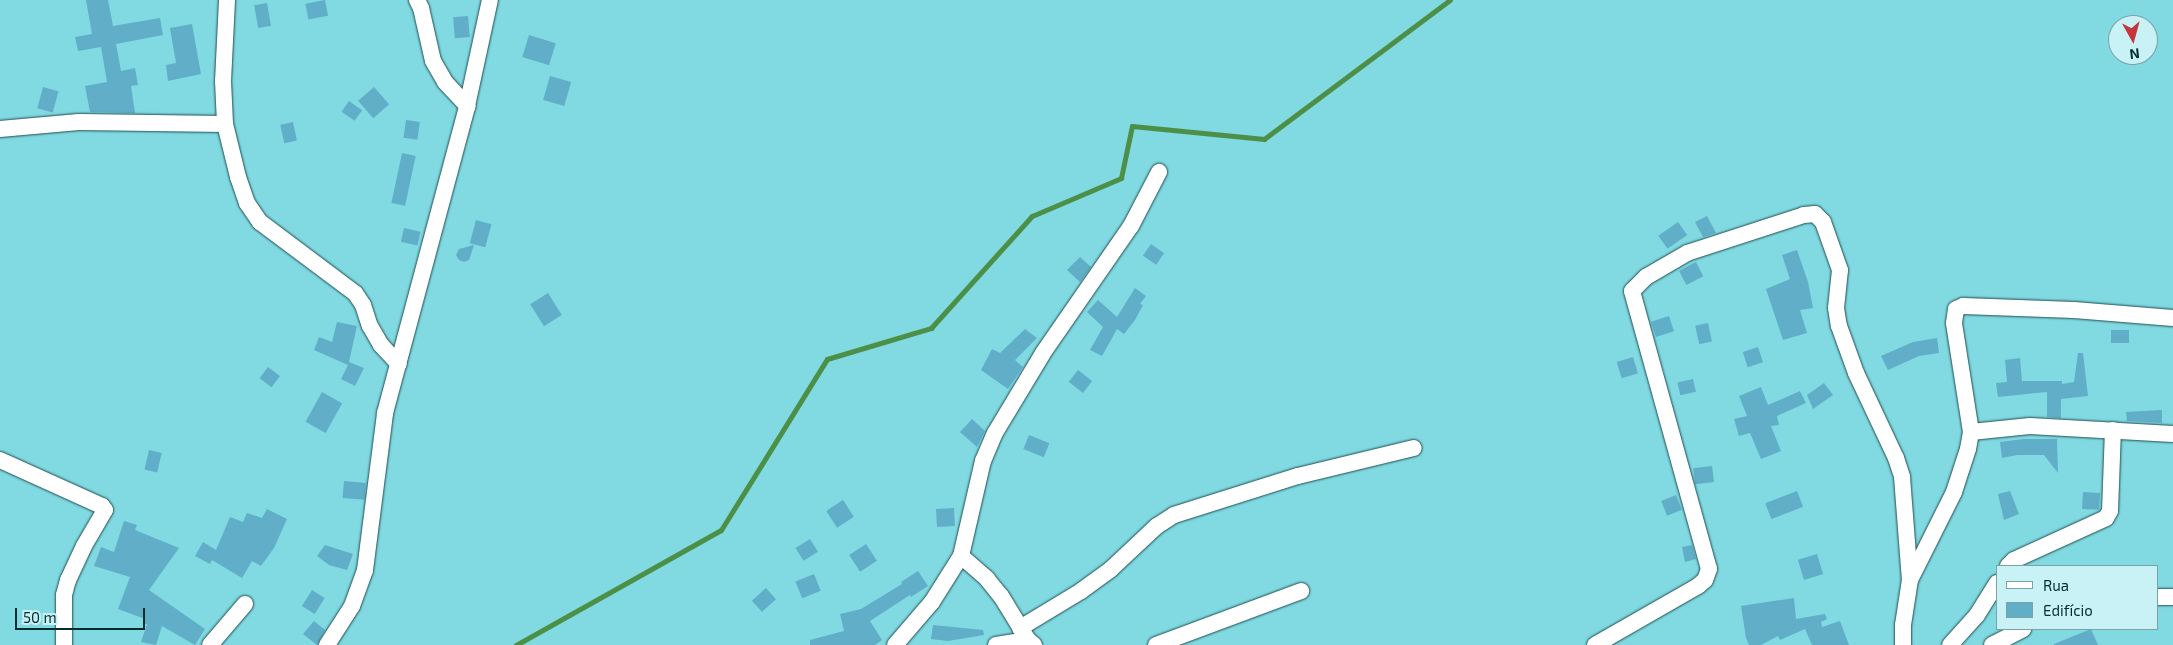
<!DOCTYPE html>
<meta charset="utf-8">
<style>
body{margin:0}
#map{position:relative;width:2173px;height:645px;overflow:hidden;background:#81d9e1;font-family:"Exo 2",sans-serif}
div>[style]{position:absolute}
.stream>*{height:5px;margin:-2.5px;padding:0 2.5px;transform-origin:2.5px;border-radius:2.5px;background:#4c9048}
.building>*{inset:0;background:#61aec9;transform-origin:0 0}
.roads{filter:drop-shadow(0 0 1px #1e4e52) drop-shadow(0 0 1px #1e4e52)}
.minor>*{height:16px;margin:-8px;padding:0 8px;transform-origin:8px;border-radius:8px;background:#fff}
span{translate:-50% -50%;white-space:nowrap;text-align:center;line-height:1.15;-webkit-text-stroke:5px #c9f2f6;paint-order:stroke}
.legend{position:absolute;left:1996px;top:565px;width:162px;height:65px;box-sizing:border-box;background:#c9f2f6;border:1px solid #7aa3a7;margin:0;padding:6px 9px;list-style:none;font-size:15px;color:#042d30}
.legend li{display:flex;align-items:center;gap:10px;height:25px}
.legend b{width:25px;border:1px solid #7aa3a7}
.north{position:absolute;left:2108px;top:15px;width:50px;height:50px;box-sizing:border-box;background:#c9f2f6;border:1px solid #7aa3a7;border-radius:50%;rotate:173deg;font-size:14px;font-weight:700;line-height:20px;text-align:center;color:#042d30}
.north::after{content:'';display:block;margin:auto;width:18px;height:22px;background:#c4353c;clip-path:polygon(50% 0,100% 100%,50% 72%,0 100%)}
.scale{position:absolute;left:15px;top:608px;width:130px;height:22px;box-sizing:border-box;border:2px solid #042d30;border-top:0;padding-left:6px;font-size:15px;line-height:18px;white-space:nowrap;color:#042d30;-webkit-text-stroke:4px #c9f2f6;paint-order:stroke}
</style>
<div id="map">
<div class="stream">
<i style="left:516px;top:645px;width:235px;rotate:-29.3deg"></i>
<i style="left:721px;top:530px;width:201px;rotate:-58.2deg"></i>
<i style="left:827px;top:359px;width:109px;rotate:-16.6deg"></i>
<i style="left:931px;top:328px;width:151px;rotate:-48deg"></i>
<i style="left:1032px;top:216px;width:97px;rotate:-23.1deg"></i>
<i style="left:1121px;top:178px;width:53px;rotate:-78.1deg"></i>
<i style="left:1132px;top:126px;width:133px;rotate:5.6deg"></i>
<i style="left:1264px;top:139px;width:232px;rotate:-36.8deg"></i>
</div>
<div class="building">
<i style="clip-path:polygon(86px 0,108px 0,113px 26px,160px 18px,163px 35px,116px 44px,121px 71px,135px 68px,138px 85px,131px 86px,135px 113px,90px 112px,85px 86px,107px 82px,101px 47px,78px 51px,75px 37px,92px 34px)"></i>
<i style="left:325px;top:0;width:16px;height:20px;rotate:79deg"></i>
<i style="left:267px;top:3px;width:23px;height:13px;rotate:80deg"></i>
<i style="left:468px;top:16px;width:21px;height:15px;rotate:85deg"></i>
<i style="clip-path:polygon(192px 24px,201px 74px,168px 81px,166px 65px,176px 63px,170px 28px)"></i>
<i style="left:529px;top:35px;width:28px;height:23px;rotate:17deg"></i>
<i style="left:550px;top:76px;width:22px;height:25px;rotate:16deg"></i>
<i style="left:43px;top:87px;width:16px;height:22px;rotate:15deg"></i>
<i style="left:374px;top:87px;width:23px;height:21px;rotate:49deg"></i>
<i style="left:349px;top:101px;width:16px;height:13px;rotate:35deg"></i>
<i style="left:406px;top:120px;width:14px;height:18px;rotate:8deg"></i>
<i style="left:293px;top:122px;width:19px;height:13px;rotate:78deg"></i>
<i style="left:402px;top:153px;width:14px;height:51px;rotate:12deg"></i>
<i style="clip-path:polygon(1707px 216px,1716px 233px,1703px 237px,1695px 222px)"></i>
<i style="left:476px;top:220px;width:16px;height:24px;rotate:15deg"></i>
<i style="left:1678px;top:222px;width:16px;height:24px;rotate:55deg"></i>
<i style="left:404px;top:228px;width:17px;height:14px;rotate:13deg"></i>
<i style="left:1151px;top:244px;width:16px;height:14px;rotate:35deg"></i>
<i style="clip-path:polygon(474px 245px,469px 260px,464px 262px,459px 260px,456px 255px,459px 249px)"></i>
<i style="clip-path:polygon(1797px 250px,1808px 282px,1813px 308px,1800px 310px,1807px 333px,1783px 340px,1766px 289px,1790px 279px,1782px 255px)"></i>
<i style="clip-path:polygon(1080px 257px,1091px 267px,1080px 282px,1067px 270px)"></i>
<i style="left:1696px;top:262px;width:16px;height:19px;rotate:63deg"></i>
<i style="clip-path:polygon(1135px 288px,1146px 296px,1140px 304px,1143px 305px,1135px 320px,1124px 334px,1117px 329px,1102px 356px,1090px 350px,1103px 327px,1087px 312px,1098px 300px,1117px 317px)"></i>
<i style="left:548px;top:293px;width:26px;height:21px;rotate:58deg"></i>
<i style="left:1669px;top:316px;width:16px;height:19px;rotate:72deg"></i>
<i style="clip-path:polygon(337px 322px,357px 326px,349px 362px,364px 368px,355px 386px,341px 379px,348px 365px,314px 350px,319px 337px,332px 342px)"></i>
<i style="left:1708px;top:323px;width:19px;height:13px;rotate:78deg"></i>
<i style="clip-path:polygon(1025px 329px,1037px 338px,1015px 360px,1023px 367px,1008px 389px,981px 370px,992px 349px,1000px 353px)"></i>
<i style="left:2111px;top:330px;width:18px;height:13px"></i>
<i style="clip-path:polygon(1937px 338px,1939px 353px,1919px 356px,1888px 370px,1881px 356px,1913px 342px)"></i>
<i style="left:1758px;top:347px;width:16px;height:16px;rotate:72deg"></i>
<i style="clip-path:polygon(2078px 353px,2083px 353px,2088px 396px,2061px 399px,2061px 418px,2047px 417px,2047px 392px,1998px 397px,1996px 383px,2007px 382px,2005px 360px,2020px 358px,2022px 381px,2062px 381px,2062px 384px,2074px 382px)"></i>
<i style="left:1633px;top:357px;width:17px;height:17px;rotate:73deg"></i>
<i style="left:268px;top:367px;width:15px;height:14px;rotate:37deg"></i>
<i style="left:1078px;top:370px;width:18px;height:15px;rotate:38deg"></i>
<i style="left:1693px;top:379px;width:13px;height:16px;rotate:77deg"></i>
<i style="clip-path:polygon(1824px 383px,1833px 395px,1813px 409px,1807px 395px)"></i>
<i style="clip-path:polygon(1761px 387px,1768px 405px,1800px 391px,1806px 403px,1777px 416px,1779px 425px,1771px 426px,1781px 451px,1761px 459px,1750px 433px,1739px 436px,1734px 419px,1747px 416px,1739px 396px)"></i>
<i style="left:322px;top:392px;width:23px;height:34px;rotate:29deg"></i>
<i style="clip-path:polygon(2162px 410px,2162px 423px,2127px 421px,2126px 412px)"></i>
<i style="clip-path:polygon(972px 419px,985px 431px,977px 447px,960px 432px)"></i>
<i style="left:1029px;top:435px;width:22px;height:15px;rotate:22deg"></i>
<i style="clip-path:polygon(2024px 439px,2057px 439px,2058px 473px,2044px 455px,2017px 455px,2002px 458px,2000px 442px)"></i>
<i style="left:149px;top:450px;width:13px;height:20px;rotate:13deg"></i>
<i style="left:1712px;top:466px;width:16px;height:19px;rotate:83deg"></i>
<i style="left:344px;top:481px;width:22px;height:17px;rotate:5deg"></i>
<i style="left:1797px;top:491px;width:17px;height:34px;rotate:69deg"></i>
<i style="clip-path:polygon(2010px 491px,2019px 514px,2004px 520px,1998px 494px)"></i>
<i style="left:2083px;top:492px;width:17px;height:17px;rotate:3deg"></i>
<i style="left:1676px;top:495px;width:16px;height:16px;rotate:68deg"></i>
<i style="left:843px;top:500px;width:20px;height:20px;rotate:57deg"></i>
<i style="left:954px;top:508px;width:18px;height:18px;rotate:87deg"></i>
<i style="clip-path:polygon(267px 509px,287px 519px,274px 548px,261px 566px,252px 561px,242px 578px,212px 560px,210px 564px,195px 556px,203px 542px,216px 550px,230px 517px,243px 522px,247px 513px,262px 518px)"></i>
<i style="clip-path:polygon(124px 521px,137px 525px,135px 530px,179px 548px,149px 590px,205px 629px,195px 645px,162px 626px,156px 645px,141px 642px,147px 624px,144px 624px,145px 619px,118px 609px,130px 577px,94px 566px,101px 547px,114px 552px)"></i>
<i style="left:810px;top:539px;width:15px;height:17px;rotate:58deg"></i>
<i style="left:866px;top:544px;width:20px;height:20px;rotate:57deg"></i>
<i style="clip-path:polygon(325px 545px,353px 554px,347px 570px,329px 565px,317px 556px)"></i>
<i style="clip-path:polygon(1692px 545px,1696px 559px,1685px 562px,1682px 547px)"></i>
<i style="left:1817px;top:554px;width:21px;height:20px;rotate:73deg"></i>
<i style="clip-path:polygon(918px 571px,928px 586px,911px 597px,910px 595px,870px 621px,882px 640px,875px 645px,810px 645px,810px 640px,844px 631px,840px 614px,861px 609px,902px 584px,901px 582px)"></i>
<i style="left:814px;top:574px;width:18px;height:20px;rotate:68deg"></i>
<i style="left:766px;top:588px;width:15px;height:19px;rotate:48deg"></i>
<i style="left:312px;top:590px;width:15px;height:19px;rotate:32deg"></i>
<i style="clip-path:polygon(1794px 598px,1796px 619px,1825px 614px,1827px 619px,1821px 622px,1822px 627px,1840px 621px,1849px 645px,1812px 645px,1805px 629px,1780px 640px,1778px 636px,1761px 645px,1749px 645px,1746px 638px,1741px 606px)"></i>
<i style="clip-path:polygon(314px 621px,325px 630px,317px 645px,303px 634px)"></i>
<i style="clip-path:polygon(933px 625px,983px 630px,984px 635px,948px 641px,931px 639px)"></i>
<i style="clip-path:polygon(2091px 629px,2098px 645px,2054px 645px,2054px 644px)"></i>
</div>
<div class="roads">
<div class="minor">
<i style="left:227px;top:0;width:81px;rotate:92.8deg"></i>
<i style="left:223px;top:81px;width:43px;rotate:87.3deg"></i>
<i style="left:225px;top:124px;width:55px;rotate:76.2deg"></i>
<i style="left:238px;top:177px;width:28px;rotate:71deg"></i>
<i style="left:247px;top:203px;width:23px;rotate:56deg"></i>
<i style="left:260px;top:222px;width:119px;rotate:36.8deg"></i>
<i style="left:355px;top:293px;width:14px;rotate:56deg"></i>
<i style="left:363px;top:305px;width:22px;rotate:72deg"></i>
<i style="left:370px;top:326px;width:22px;rotate:60deg"></i>
<i style="left:381px;top:345px;width:26px;rotate:47deg"></i>
<i style="left:417px;top:0;width:9px;rotate:63deg"></i>
<i style="left:421px;top:8px;width:54px;rotate:77.2deg"></i>
<i style="left:433px;top:61px;width:24px;rotate:60deg"></i>
<i style="left:445px;top:82px;width:33px;rotate:47deg"></i>
<i style="left:0;top:129px;width:79px;rotate:-5.1deg"></i>
<i style="left:79px;top:122px;width:146px;rotate:0.8deg"></i>
<i style="left:1971px;top:432px;width:59px;rotate:-5.8deg"></i>
<i style="left:2030px;top:426px;width:143px;rotate:3.2deg"></i>
<i style="left:0;top:460px;width:112px;rotate:24.3deg"></i>
<i style="left:102px;top:506px;width:5px;rotate:53deg"></i>
<i style="left:105px;top:510px;width:42px;rotate:120.3deg"></i>
<i style="left:84px;top:546px;width:38px;rotate:115deg"></i>
<i style="left:68px;top:580px;width:16px;rotate:105deg"></i>
<i style="left:64px;top:595px;width:50px;rotate:90deg"></i>
<i style="left:961px;top:556px;width:35px;rotate:41deg"></i>
<i style="left:987px;top:579px;width:22px;rotate:51deg"></i>
<i style="left:1001px;top:596px;width:52px;rotate:58.5deg"></i>
<i style="left:1028px;top:640px;width:8px;rotate:40deg"></i>
<i style="left:2008px;top:566px;width:8px;rotate:-45deg"></i>
<i style="left:2014px;top:560px;width:101px;rotate:-24.5deg"></i>
<i style="left:2106px;top:518px;width:8px;rotate:-60deg"></i>
<i style="left:2110px;top:511px;width:81px;rotate:-87.9deg"></i>
<i style="left:2157px;top:597px;width:16px"></i>
<i style="left:1020px;top:628px;width:71px;rotate:-31.2deg"></i>
<i style="left:1081px;top:591px;width:37px;rotate:-36deg"></i>
<i style="left:1111px;top:569px;width:63px;rotate:-43.1deg"></i>
<i style="left:1157px;top:526px;width:20px;rotate:-33deg"></i>
<i style="left:1174px;top:515px;width:130px;rotate:-17.5deg"></i>
<i style="left:1298px;top:476px;width:119px;rotate:-13.6deg"></i>
<i style="left:210px;top:645px;width:54px;rotate:-49.5deg"></i>
<i style="left:327px;top:645px;width:46px;rotate:-57.3deg"></i>
<i style="left:352px;top:606px;width:38px;rotate:-70deg"></i>
<i style="left:365px;top:570px;width:158px;rotate:-82.7deg"></i>
<i style="left:385px;top:413px;width:318px;rotate:-75deg"></i>
<i style="left:467px;top:106px;width:108px;rotate:-77.8deg"></i>
<i style="left:895px;top:645px;width:57px;rotate:-49.3deg"></i>
<i style="left:932px;top:602px;width:54px;rotate:-57.8deg"></i>
<i style="left:961px;top:556px;width:98px;rotate:-77deg"></i>
<i style="left:983px;top:461px;width:30px;rotate:-67deg"></i>
<i style="left:995px;top:433px;width:93px;rotate:-59deg"></i>
<i style="left:1043px;top:353px;width:155px;rotate:-55.3deg"></i>
<i style="left:1131px;top:226px;width:61px;rotate:-62.6deg"></i>
<i style="left:996px;top:645px;width:32px;rotate:-9deg"></i>
<i style="left:1156px;top:645px;width:155px;rotate:-20.4deg"></i>
<i style="left:1595px;top:645px;width:119px;rotate:-29.8deg"></i>
<i style="left:1698px;top:586px;width:9px;rotate:-41deg"></i>
<i style="left:1705px;top:580px;width:12px;rotate:-70deg"></i>
<i style="left:1709px;top:569px;width:288px;rotate:-105.5deg"></i>
<i style="left:1632px;top:291px;width:20px;rotate:-45deg"></i>
<i style="left:1646px;top:277px;width:48px;rotate:-30.3deg"></i>
<i style="left:1687px;top:253px;width:123px;rotate:-18deg"></i>
<i style="left:1804px;top:215px;width:11px;rotate:-5deg"></i>
<i style="left:1815px;top:214px;width:11px;rotate:45deg"></i>
<i style="left:1823px;top:222px;width:51px;rotate:70.5deg"></i>
<i style="left:1840px;top:270px;width:38px;rotate:96deg"></i>
<i style="left:1836px;top:308px;width:18px;rotate:81deg"></i>
<i style="left:1839px;top:326px;width:50px;rotate:70.1deg"></i>
<i style="left:1856px;top:373px;width:94px;rotate:64.8deg"></i>
<i style="left:1896px;top:458px;width:20px;rotate:72deg"></i>
<i style="left:1902px;top:477px;width:103px;rotate:85.6deg"></i>
<i style="left:1903px;top:645px;width:20px;rotate:-90deg"></i>
<i style="left:1903px;top:625px;width:46px;rotate:-81.2deg"></i>
<i style="left:1910px;top:580px;width:98px;rotate:-63.4deg"></i>
<i style="left:1954px;top:492px;width:45px;rotate:-72deg"></i>
<i style="left:1968px;top:449px;width:17px;rotate:-80deg"></i>
<i style="left:1971px;top:432px;width:110px;rotate:-98.9deg"></i>
<i style="left:1954px;top:323px;width:14px;rotate:-82deg"></i>
<i style="left:1956px;top:309px;width:8px;rotate:-23deg"></i>
<i style="left:1963px;top:306px;width:111px;rotate:2.1deg"></i>
<i style="left:2074px;top:310px;width:99px;rotate:4.6deg"></i>
<i style="left:1950px;top:645px;width:40px;rotate:-48deg"></i>
<i style="left:1977px;top:615px;width:38px;rotate:-58deg"></i>
<i style="left:1992px;top:645px;width:35px;rotate:-27deg"></i>
</div>
</div>
<ul class="legend">
<li><b style="height:6px;background:#fff"></b>Rua</li>
<li><b style="height:14px;background:#61aec9"></b>Edifício</li>
</ul>
<div class="north">N</div>
<div class="scale">50 m</div>
</div>
